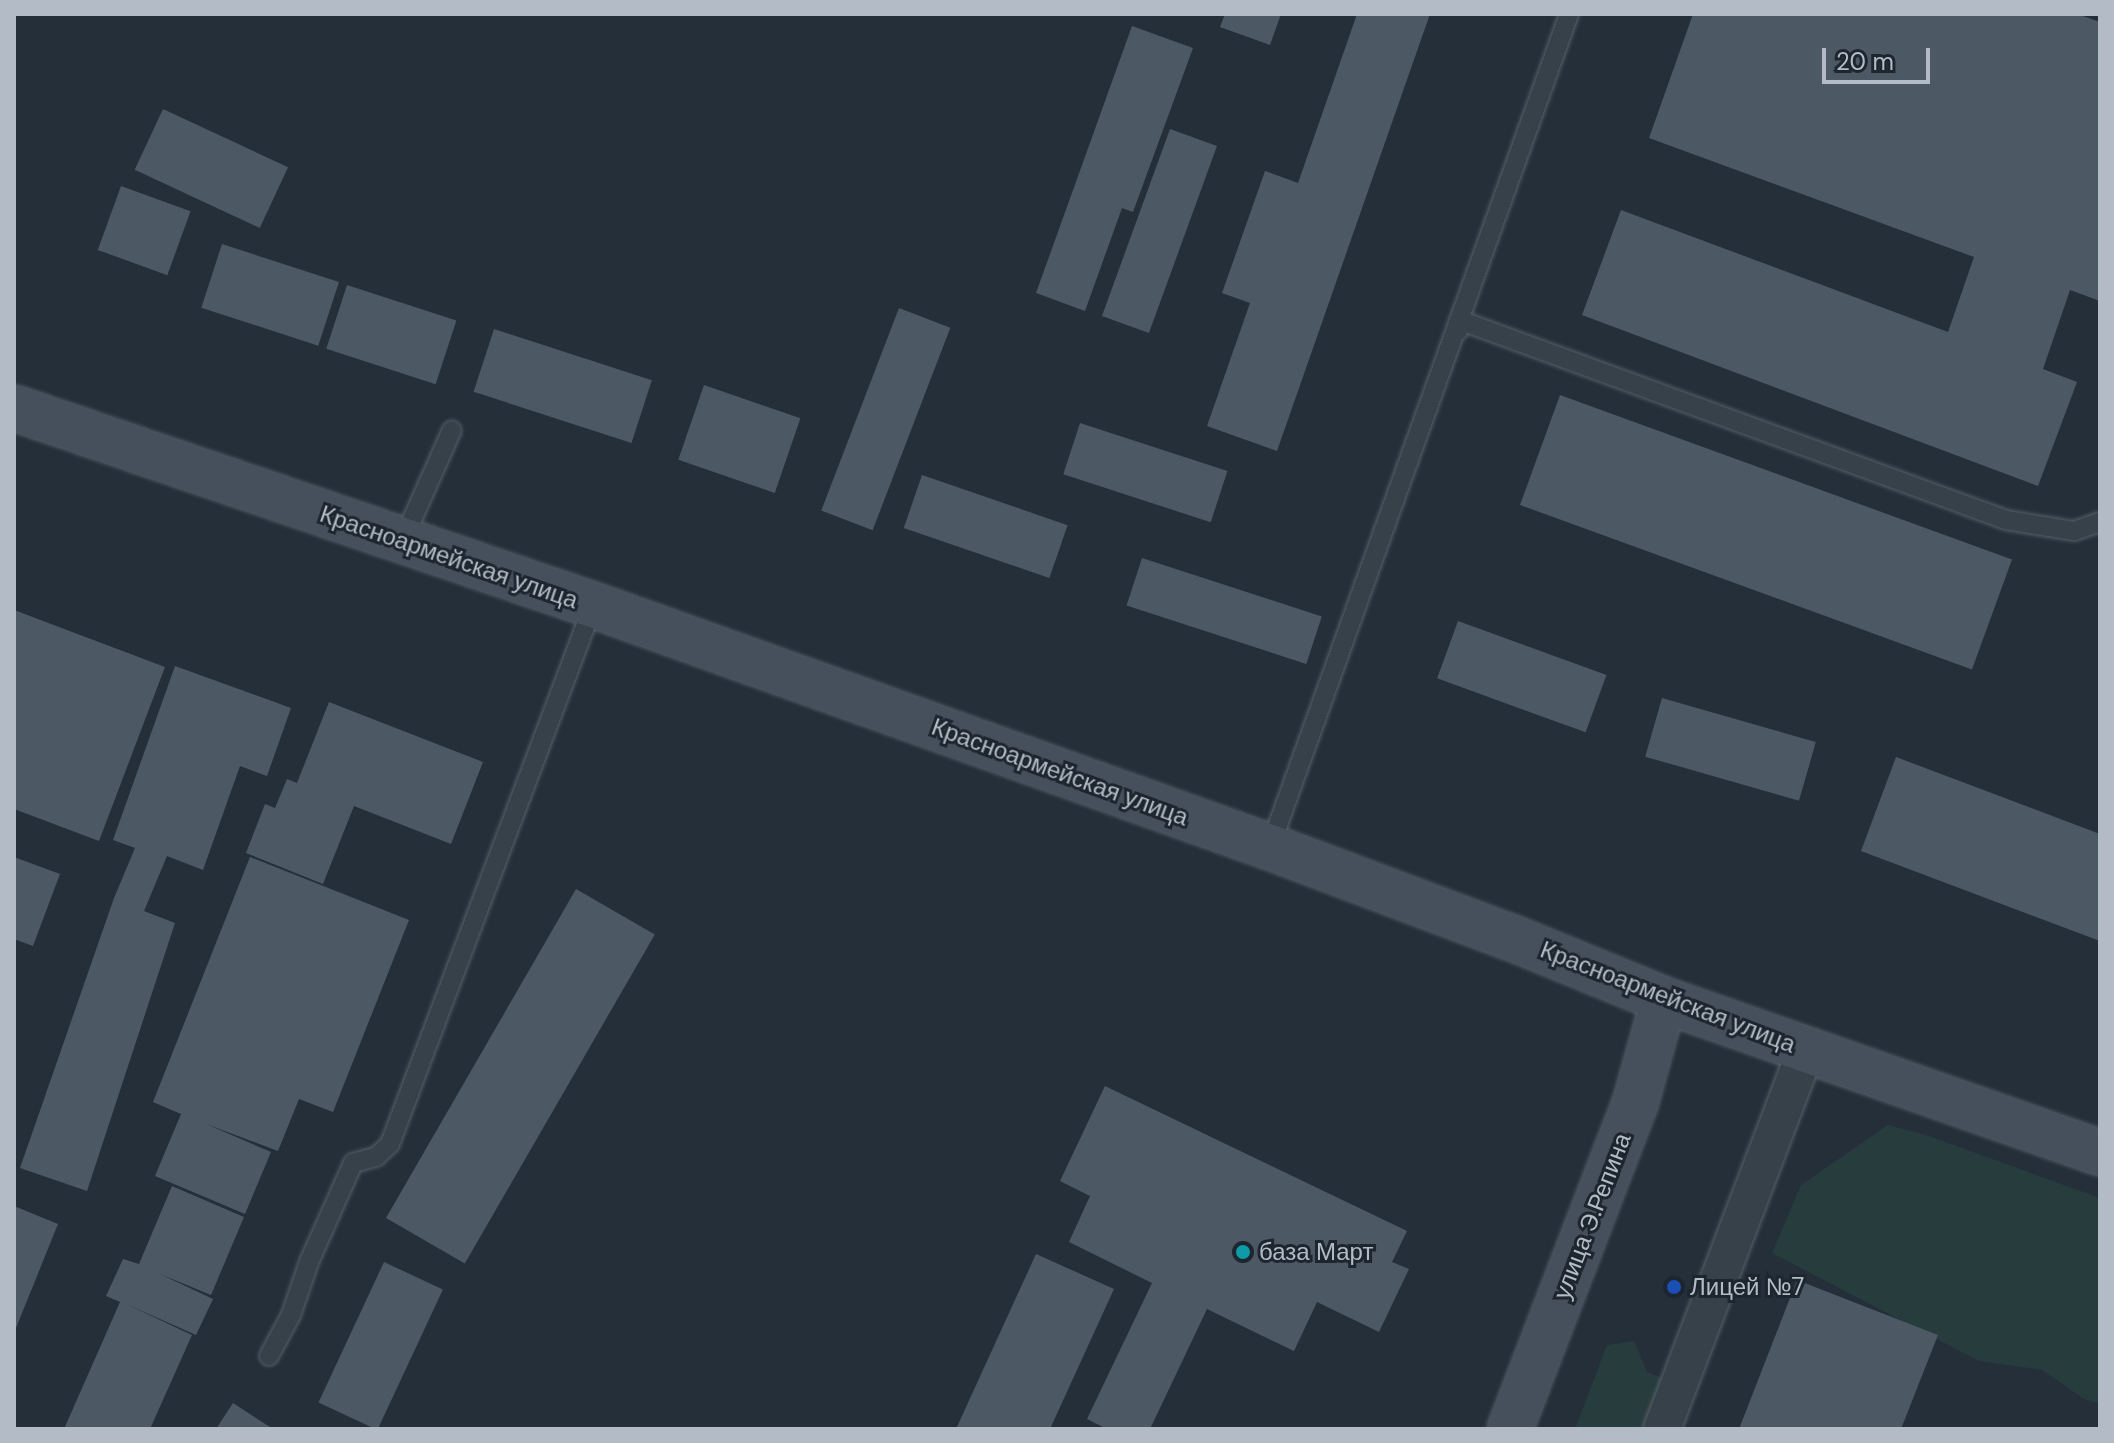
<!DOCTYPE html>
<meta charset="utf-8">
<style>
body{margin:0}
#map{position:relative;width:2114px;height:1443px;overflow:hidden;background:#242f3a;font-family:"DM Sans",sans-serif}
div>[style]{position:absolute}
.green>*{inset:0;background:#273c3c}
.building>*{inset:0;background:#4d5865;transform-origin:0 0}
.roads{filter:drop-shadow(0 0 2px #555f68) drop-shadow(0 0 2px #555f68)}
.lane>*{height:18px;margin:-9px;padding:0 9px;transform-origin:9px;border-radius:9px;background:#37414a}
.street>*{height:36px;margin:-18px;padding:0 18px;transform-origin:18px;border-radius:18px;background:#37414a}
.secondary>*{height:44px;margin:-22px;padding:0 22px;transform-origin:22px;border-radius:22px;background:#46505d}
.dots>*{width:22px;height:22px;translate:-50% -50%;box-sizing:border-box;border:4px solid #1d262f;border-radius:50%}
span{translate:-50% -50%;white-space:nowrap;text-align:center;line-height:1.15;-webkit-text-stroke:6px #1d262f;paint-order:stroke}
.street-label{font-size:24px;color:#b3bcc6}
.poi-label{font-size:24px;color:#b3bcc6}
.left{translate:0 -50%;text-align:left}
.frame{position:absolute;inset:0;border:16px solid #b3bcc6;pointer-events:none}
.scale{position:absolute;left:1822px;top:48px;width:108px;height:36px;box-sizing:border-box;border:4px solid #b3bcc6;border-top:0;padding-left:10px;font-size:24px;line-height:28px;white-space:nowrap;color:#b3bcc6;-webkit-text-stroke:6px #1d262f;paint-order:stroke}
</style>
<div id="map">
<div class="green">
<i style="clip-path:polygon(1888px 1125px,1926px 1135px,2100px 1198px,2100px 1404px,2084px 1399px,2042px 1370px,1979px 1361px,1772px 1253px,1801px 1185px)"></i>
<i style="clip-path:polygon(1634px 1341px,1647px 1372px,1689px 1388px,1673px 1429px,1575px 1429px,1607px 1345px)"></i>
</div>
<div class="building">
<i style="clip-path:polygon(1225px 14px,1281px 14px,1270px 45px,1220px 27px)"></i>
<i style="clip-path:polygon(1357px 14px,1430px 14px,1277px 451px,1207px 426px,1250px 303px,1222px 293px,1265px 171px,1298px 183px)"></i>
<i style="clip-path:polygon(1693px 14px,2077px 14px,2100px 22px,2100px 301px,2070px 290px,2043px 369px,2077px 382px,2038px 486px,1582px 315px,1621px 210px,1948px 332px,1974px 257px,1649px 138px)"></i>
<i style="clip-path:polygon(1132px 26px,1193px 48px,1133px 212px,1122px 208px,1085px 311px,1036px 293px)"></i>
<i style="left:163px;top:109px;width:138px;height:67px;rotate:25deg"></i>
<i style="left:1170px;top:129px;width:50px;height:199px;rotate:20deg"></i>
<i style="left:121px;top:186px;width:74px;height:68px;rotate:20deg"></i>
<i style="left:222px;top:244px;width:123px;height:67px;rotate:18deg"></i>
<i style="left:347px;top:285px;width:115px;height:67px;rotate:18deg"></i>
<i style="left:899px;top:308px;width:55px;height:217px;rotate:21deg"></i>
<i style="left:494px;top:329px;width:166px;height:66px;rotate:18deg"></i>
<i style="left:704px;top:385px;width:102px;height:79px;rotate:19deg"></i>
<i style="left:1560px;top:395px;width:481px;height:117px;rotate:20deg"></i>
<i style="left:1080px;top:423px;width:155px;height:54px;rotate:18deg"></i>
<i style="left:922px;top:475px;width:154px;height:56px;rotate:19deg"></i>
<i style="left:1142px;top:558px;width:189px;height:50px;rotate:18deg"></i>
<i style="clip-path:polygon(14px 610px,165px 667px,99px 841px,14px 809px)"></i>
<i style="left:1458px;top:621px;width:158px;height:61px;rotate:20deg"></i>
<i style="clip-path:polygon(175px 666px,291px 708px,267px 776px,240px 766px,203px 870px,167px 856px,144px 911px,175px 923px,87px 1191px,20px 1168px,114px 898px,135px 848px,113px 840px)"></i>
<i style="left:1662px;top:698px;width:160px;height:61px;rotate:16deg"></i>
<i style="clip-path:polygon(329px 702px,483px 762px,451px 844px,354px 806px,323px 884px,246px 853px,265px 804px,275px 808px,287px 779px,297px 783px)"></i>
<i style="clip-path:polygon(1896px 757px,2100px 834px,2100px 941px,1861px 851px)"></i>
<i style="clip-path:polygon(14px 857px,60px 874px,33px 946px,14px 939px)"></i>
<i style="clip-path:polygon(250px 857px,409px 920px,333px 1112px,299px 1099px,278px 1151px,206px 1124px,271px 1152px,245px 1214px,155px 1176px,181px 1114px,153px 1102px)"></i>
<i style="left:576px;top:889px;width:91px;height:380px;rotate:30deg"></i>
<i style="clip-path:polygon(1105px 1086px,1407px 1231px,1392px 1262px,1409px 1269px,1379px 1332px,1317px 1302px,1294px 1351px,1207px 1309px,1150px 1429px,1107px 1429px,1087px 1419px,1152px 1283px,1069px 1242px,1090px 1196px,1060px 1181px)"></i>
<i style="clip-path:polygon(172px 1186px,244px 1217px,211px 1295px,160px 1274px,213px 1299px,196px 1335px,126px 1304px,192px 1335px,150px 1429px,64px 1429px,120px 1302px,106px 1296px,123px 1259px,139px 1264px)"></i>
<i style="clip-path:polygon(14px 1206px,58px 1224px,14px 1333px)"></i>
<i style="clip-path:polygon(1036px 1254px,1114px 1289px,1050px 1429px,956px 1429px)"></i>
<i style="left:384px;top:1262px;width:65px;height:155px;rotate:25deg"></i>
<i style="clip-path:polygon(1797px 1280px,1938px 1335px,1901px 1429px,1739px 1429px)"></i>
<i style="clip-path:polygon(233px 1403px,273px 1429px,216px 1429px)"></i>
</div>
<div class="roads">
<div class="lane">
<i style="left:1458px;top:331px;width:11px;rotate:-85deg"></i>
<i style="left:1459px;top:320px;width:582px;rotate:20.08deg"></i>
<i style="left:2006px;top:520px;width:69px;rotate:9.2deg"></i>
<i style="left:2074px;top:531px;width:28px;rotate:-19deg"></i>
<i style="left:403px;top:540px;width:120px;rotate:-66deg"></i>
<i style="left:1270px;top:847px;width:885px;rotate:-70.25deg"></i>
<i style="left:269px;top:1356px;width:47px;rotate:-61.8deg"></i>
<i style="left:291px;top:1315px;width:56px;rotate:-71.2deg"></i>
<i style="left:309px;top:1262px;width:108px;rotate:-66deg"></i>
<i style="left:353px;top:1163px;width:24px;rotate:-15deg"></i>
<i style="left:376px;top:1157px;width:19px;rotate:-43deg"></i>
<i style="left:390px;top:1144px;width:575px;rotate:-69.33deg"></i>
</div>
<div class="street">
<i style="left:1662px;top:1429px;width:405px;rotate:-69.2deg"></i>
</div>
<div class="secondary">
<i style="left:14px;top:408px;width:612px;rotate:18.79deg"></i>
<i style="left:593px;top:605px;width:719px;rotate:19.67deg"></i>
<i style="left:1270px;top:847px;width:256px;rotate:20.6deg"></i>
<i style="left:1510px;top:937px;width:166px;rotate:22.2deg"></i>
<i style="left:1664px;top:1000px;width:462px;rotate:19.3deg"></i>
<i style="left:1510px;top:1429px;width:348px;rotate:-69deg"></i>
<i style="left:1635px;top:1104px;width:108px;rotate:-74.4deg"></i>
</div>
</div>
<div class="dots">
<i style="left:1243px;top:1252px;background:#0f9aa8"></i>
<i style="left:1674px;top:1287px;background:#1a4fb4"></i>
</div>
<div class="street-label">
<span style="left:449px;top:557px;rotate:19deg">Красноармейская улица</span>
<span style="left:1060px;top:772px;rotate:20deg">Красноармейская улица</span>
<span style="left:1668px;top:997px;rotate:21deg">Красноармейская улица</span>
<span style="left:1592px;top:1216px;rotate:-69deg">улица Э.Репина</span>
</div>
<div class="poi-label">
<span class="left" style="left:1259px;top:1252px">база Март</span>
<span class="left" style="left:1690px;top:1287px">Лицей №7</span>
</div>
<div class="frame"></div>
<div class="scale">20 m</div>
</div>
